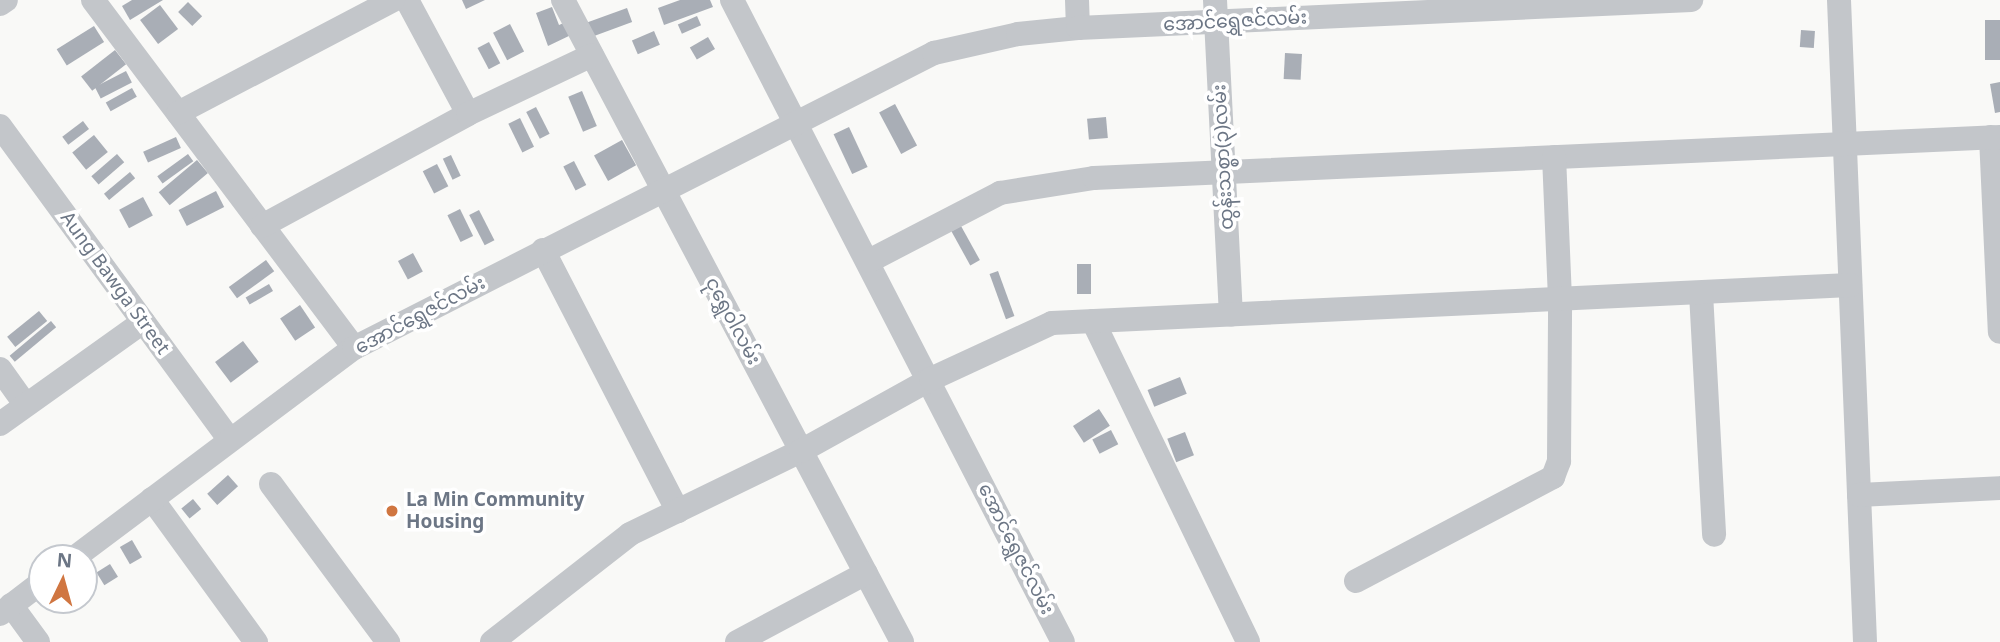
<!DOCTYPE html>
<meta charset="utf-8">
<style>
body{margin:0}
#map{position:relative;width:2000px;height:642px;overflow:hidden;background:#f9f9f7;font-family:"Noto Sans","Noto Sans Myanmar",sans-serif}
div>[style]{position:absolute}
.building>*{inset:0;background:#a9aeb6;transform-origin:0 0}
.minor>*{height:24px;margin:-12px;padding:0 12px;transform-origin:12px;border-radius:12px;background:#c3c6ca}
.dots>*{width:19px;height:19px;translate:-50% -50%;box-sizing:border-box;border:4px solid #fff;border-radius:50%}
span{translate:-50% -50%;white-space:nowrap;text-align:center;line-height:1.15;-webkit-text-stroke:7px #fff;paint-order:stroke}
.street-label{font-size:19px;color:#6c7685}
.poi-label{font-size:19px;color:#6c7685;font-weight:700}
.left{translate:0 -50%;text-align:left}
.north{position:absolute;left:28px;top:544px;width:70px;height:70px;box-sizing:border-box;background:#fff;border:2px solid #c4c8ce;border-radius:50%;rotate:5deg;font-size:19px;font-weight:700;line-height:28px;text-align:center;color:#6c7685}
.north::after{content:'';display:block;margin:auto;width:24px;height:32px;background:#d07641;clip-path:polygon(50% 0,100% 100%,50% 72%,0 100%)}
</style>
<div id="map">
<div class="building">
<i style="clip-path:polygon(132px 0,163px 0,130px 20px,122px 6px)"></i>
<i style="clip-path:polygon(462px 0,485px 0,466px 9px)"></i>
<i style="clip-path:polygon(680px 0,710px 0,713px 7px,664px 25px,658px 8px)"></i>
<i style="left:188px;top:2px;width:20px;height:14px;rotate:45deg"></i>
<i style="left:160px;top:5px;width:30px;height:25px;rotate:53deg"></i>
<i style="clip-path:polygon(552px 7px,559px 25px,566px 22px,573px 34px,548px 46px,536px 13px)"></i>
<i style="left:627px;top:8px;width:15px;height:44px;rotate:70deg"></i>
<i style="left:697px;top:16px;width:10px;height:21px;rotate:66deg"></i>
<i style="left:1985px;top:20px;width:15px;height:40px"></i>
<i style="left:510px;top:24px;width:31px;height:19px;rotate:63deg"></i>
<i style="left:94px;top:26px;width:19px;height:44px;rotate:58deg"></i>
<i style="left:1801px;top:30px;width:14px;height:17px;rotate:4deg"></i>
<i style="left:654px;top:31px;width:15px;height:24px;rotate:67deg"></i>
<i style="left:708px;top:37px;width:14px;height:21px;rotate:60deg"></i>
<i style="left:489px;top:42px;width:24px;height:13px;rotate:62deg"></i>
<i style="left:115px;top:50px;width:18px;height:43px;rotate:52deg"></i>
<i style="left:1285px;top:53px;width:17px;height:26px;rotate:3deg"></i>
<i style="left:126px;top:71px;width:13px;height:35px;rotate:63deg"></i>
<i style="clip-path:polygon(2000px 82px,2000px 112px,1995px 113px,1990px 84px)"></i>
<i style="left:132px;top:88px;width:10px;height:30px;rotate:61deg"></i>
<i style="left:582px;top:91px;width:38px;height:15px;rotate:67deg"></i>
<i style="left:895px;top:104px;width:47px;height:18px;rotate:62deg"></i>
<i style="left:536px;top:107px;width:30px;height:11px;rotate:63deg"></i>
<i style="left:1106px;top:117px;width:21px;height:19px;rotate:85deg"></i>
<i style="left:520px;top:118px;width:32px;height:13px;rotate:64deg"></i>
<i style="left:83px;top:121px;width:10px;height:26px;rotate:53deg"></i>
<i style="left:849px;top:127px;width:44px;height:17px;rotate:65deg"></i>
<i style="left:94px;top:135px;width:22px;height:28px;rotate:51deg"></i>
<i style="left:176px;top:137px;width:12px;height:36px;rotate:66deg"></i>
<i style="left:622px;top:140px;width:29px;height:32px;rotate:61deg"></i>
<i style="left:117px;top:154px;width:11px;height:34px;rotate:49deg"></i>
<i style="left:188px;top:154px;width:9px;height:38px;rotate:54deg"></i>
<i style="left:451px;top:155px;width:23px;height:9px;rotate:65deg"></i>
<i style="left:197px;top:160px;width:17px;height:50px;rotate:50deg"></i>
<i style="left:574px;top:161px;width:27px;height:12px;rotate:63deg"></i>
<i style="left:437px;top:164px;width:25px;height:16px;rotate:63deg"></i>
<i style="left:130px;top:172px;width:8px;height:34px;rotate:50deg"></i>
<i style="left:216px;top:191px;width:18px;height:42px;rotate:63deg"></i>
<i style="left:143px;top:197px;width:21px;height:27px;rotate:62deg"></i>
<i style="left:460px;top:209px;width:30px;height:14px;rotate:64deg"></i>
<i style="left:479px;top:210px;width:34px;height:11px;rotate:63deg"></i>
<i style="left:961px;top:226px;width:39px;height:11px;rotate:61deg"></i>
<i style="left:413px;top:253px;width:21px;height:17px;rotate:62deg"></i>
<i style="left:266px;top:260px;width:14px;height:46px;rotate:54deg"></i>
<i style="left:1091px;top:264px;width:30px;height:14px;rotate:90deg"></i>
<i style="left:998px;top:271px;width:48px;height:9px;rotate:70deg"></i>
<i style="left:269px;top:284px;width:8px;height:27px;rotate:60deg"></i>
<i style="left:300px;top:305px;width:27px;height:24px;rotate:56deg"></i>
<i style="left:39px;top:311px;width:13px;height:41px;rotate:51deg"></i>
<i style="left:51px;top:321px;width:8px;height:54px;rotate:50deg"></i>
<i style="left:243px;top:341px;width:26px;height:35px;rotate:53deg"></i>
<i style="left:1180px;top:377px;width:18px;height:35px;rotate:68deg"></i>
<i style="left:1099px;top:409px;width:20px;height:31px;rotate:57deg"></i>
<i style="left:1111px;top:430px;width:16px;height:21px;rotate:63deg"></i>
<i style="left:1185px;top:432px;width:25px;height:19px;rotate:69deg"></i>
<i style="left:228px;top:475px;width:15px;height:28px;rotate:48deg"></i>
<i style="left:193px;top:499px;width:13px;height:15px;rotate:51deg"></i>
<i style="left:132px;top:540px;width:20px;height:14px;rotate:60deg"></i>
<i style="left:110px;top:564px;width:15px;height:16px;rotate:58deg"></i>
</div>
<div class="minor">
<i style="left:93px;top:0;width:435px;rotate:53.1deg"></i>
<i style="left:407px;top:0;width:129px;rotate:61.8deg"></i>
<i style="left:563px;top:0;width:726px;rotate:62.16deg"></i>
<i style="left:732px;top:0;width:722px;rotate:62.73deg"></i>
<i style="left:1077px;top:0;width:28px;rotate:88deg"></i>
<i style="left:1215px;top:0;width:315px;rotate:87.1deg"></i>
<i style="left:1839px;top:0;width:643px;rotate:87.68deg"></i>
<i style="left:0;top:4px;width:7px;rotate:-34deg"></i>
<i style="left:178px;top:113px;width:243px;rotate:-27.7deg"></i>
<i style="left:0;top:126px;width:389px;rotate:53.8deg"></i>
<i style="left:1991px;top:137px;width:195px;rotate:87.4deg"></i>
<i style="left:262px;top:226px;width:234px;rotate:-28.5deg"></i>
<i style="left:468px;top:114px;width:137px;rotate:-25.4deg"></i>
<i style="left:543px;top:250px;width:294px;rotate:62.7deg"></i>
<i style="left:869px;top:261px;width:148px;rotate:-27.4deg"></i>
<i style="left:1000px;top:193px;width:95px;rotate:-9.1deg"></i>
<i style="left:1094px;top:178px;width:907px;rotate:-2.59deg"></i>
<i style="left:1701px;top:293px;width:242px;rotate:86.9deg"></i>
<i style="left:1093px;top:321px;width:356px;rotate:64.2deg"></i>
<i style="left:0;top:369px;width:43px;rotate:54.5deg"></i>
<i style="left:0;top:424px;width:176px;rotate:-35.5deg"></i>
<i style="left:271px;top:484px;width:197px;rotate:53.5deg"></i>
<i style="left:1859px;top:495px;width:141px;rotate:-2.8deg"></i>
<i style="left:152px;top:499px;width:177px;rotate:54deg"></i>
<i style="left:74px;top:558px;width:350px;rotate:-36.9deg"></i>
<i style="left:354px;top:348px;width:651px;rotate:-26.96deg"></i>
<i style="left:934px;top:53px;width:86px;rotate:-12.7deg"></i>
<i style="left:1018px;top:34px;width:60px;rotate:-5.7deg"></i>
<i style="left:1078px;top:28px;width:614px;rotate:-2.62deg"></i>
<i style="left:1356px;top:581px;width:223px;rotate:-27.8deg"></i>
<i style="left:1553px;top:477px;width:17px;rotate:-69deg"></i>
<i style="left:1559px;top:461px;width:162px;rotate:-89.6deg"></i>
<i style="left:1560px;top:299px;width:142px;rotate:-92.4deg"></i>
<i style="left:11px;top:605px;width:46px;rotate:53.9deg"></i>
<i style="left:0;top:614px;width:53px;rotate:-37.3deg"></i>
<i style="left:492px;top:642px;width:175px;rotate:-38deg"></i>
<i style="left:630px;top:534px;width:190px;rotate:-25.9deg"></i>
<i style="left:801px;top:451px;width:149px;rotate:-29deg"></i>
<i style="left:931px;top:379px;width:133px;rotate:-24.8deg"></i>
<i style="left:1052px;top:323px;width:799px;rotate:-2.73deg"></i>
<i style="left:737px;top:642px;width:146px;rotate:-28.1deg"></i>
</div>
<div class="dots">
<i style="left:392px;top:511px;background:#d07641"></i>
</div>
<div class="street-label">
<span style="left:1235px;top:21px;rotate:-3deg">အောင်ရွှေဇင်လမ်း</span>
<span style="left:1223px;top:157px;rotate:-93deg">ထွန်းသစ္စာ(၃)လမ်း</span>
<span style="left:115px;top:283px;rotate:54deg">Aung Bawga Street</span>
<span style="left:420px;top:315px;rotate:-28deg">အောင်ရွှေဇင်လမ်း</span>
<span style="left:733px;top:321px;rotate:62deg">ငုရွှေဝါလမ်း</span>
<span style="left:1016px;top:549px;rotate:63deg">အောင်ရွှေဇင်လမ်း</span>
</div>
<div class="poi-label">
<span class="left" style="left:406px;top:511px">La Min Community<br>Housing</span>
</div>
<div class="north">N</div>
</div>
